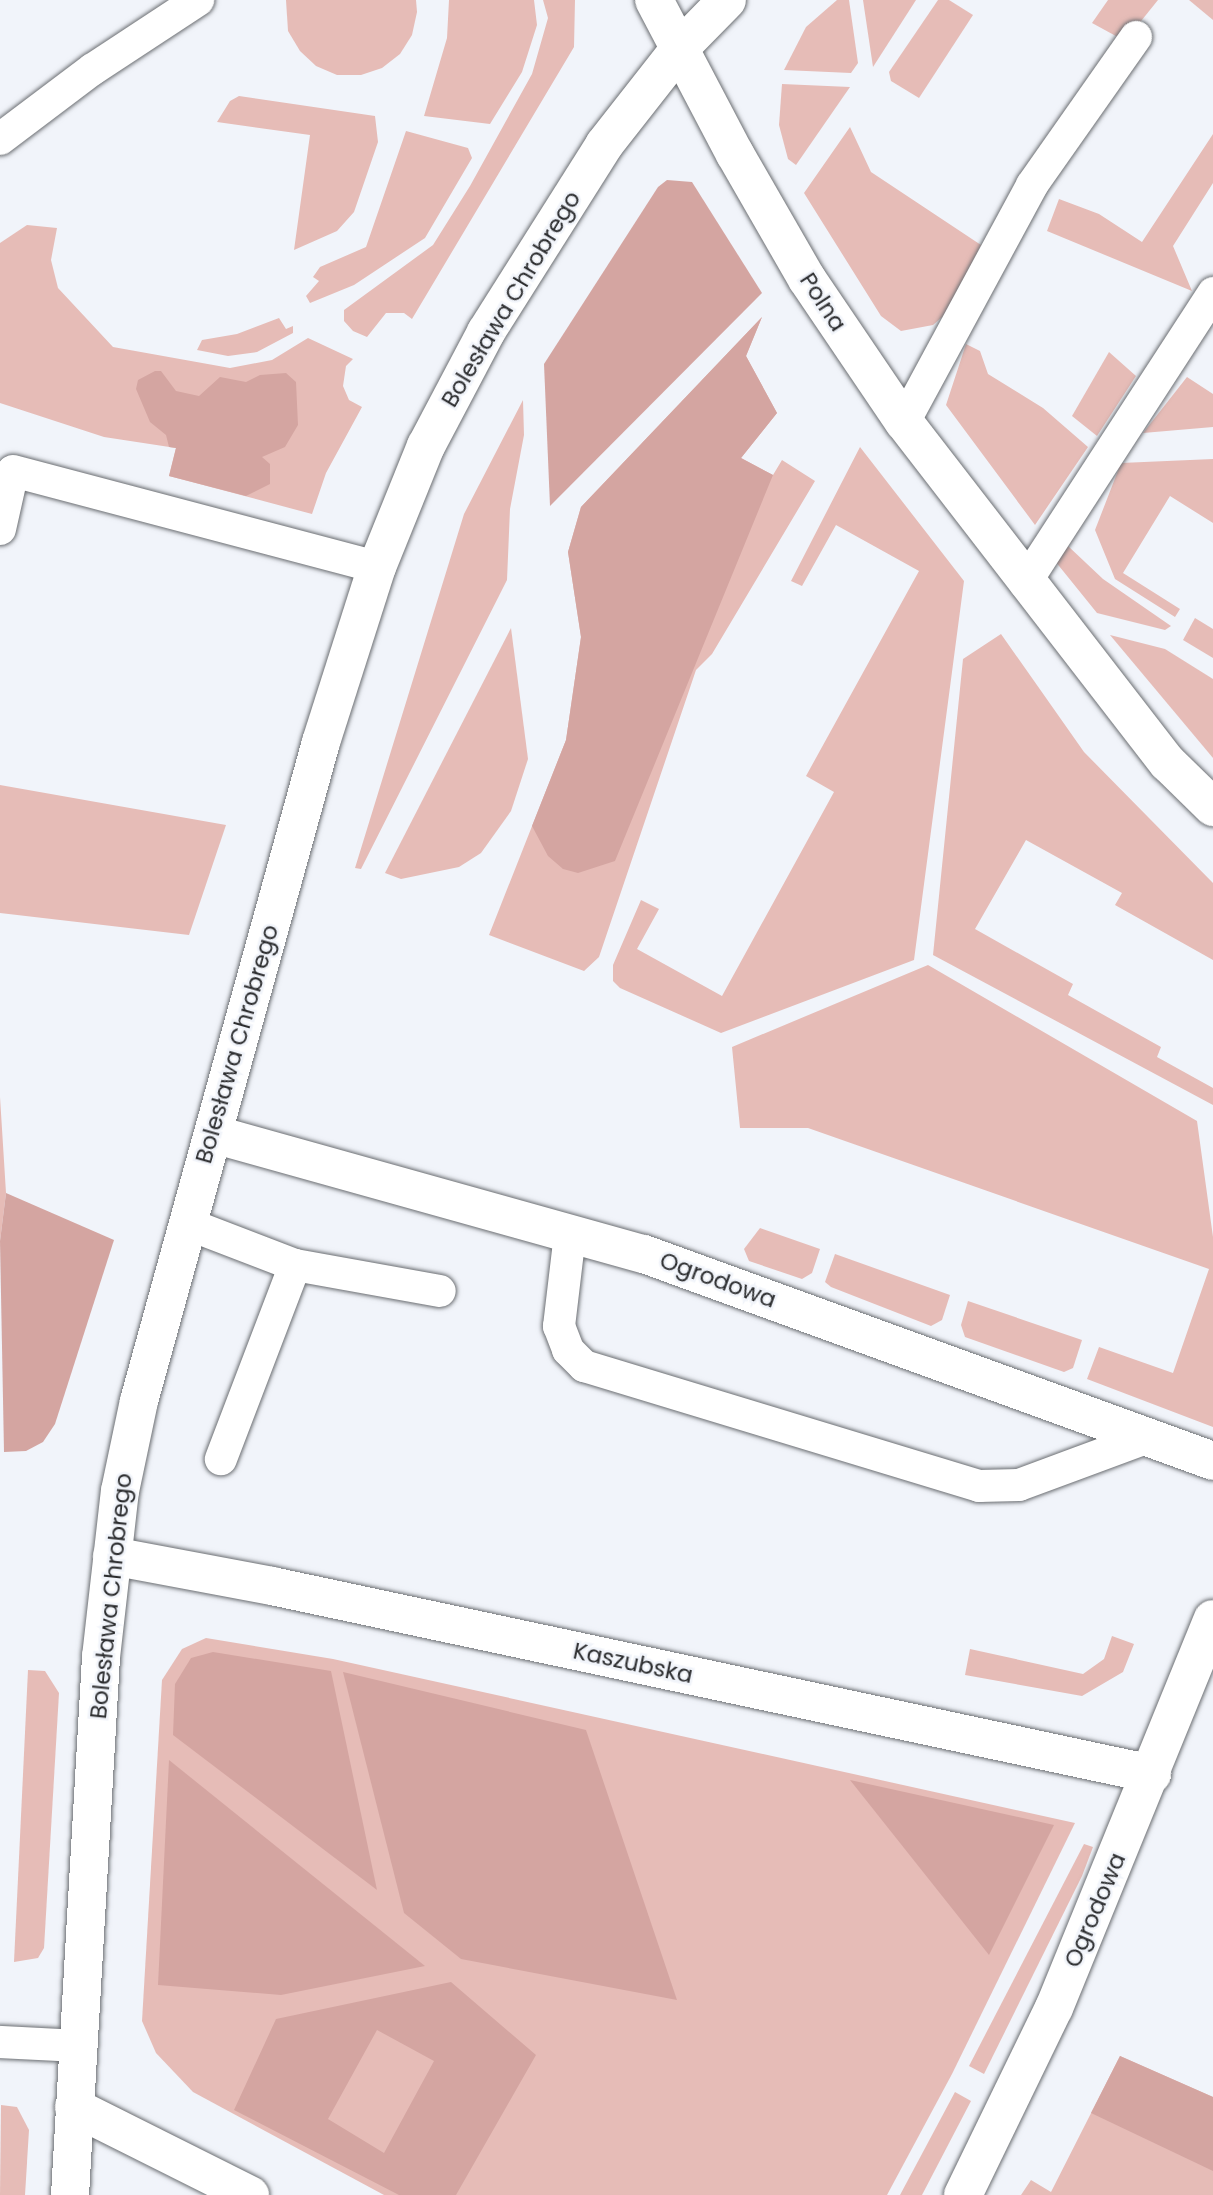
<!DOCTYPE html>
<meta charset="utf-8">
<style>
body{margin:0}
#map{position:relative;width:1213px;height:2195px;overflow:hidden;background:#f1f4fa;font-family:Poppins,sans-serif}
div>[style]{position:absolute}
.green>*{inset:0;background:#e6bcb7}
.forest>*{inset:0;background:#d4a5a1}
.roads{filter:drop-shadow(0 0 2px #6b6e72) drop-shadow(0 0 2px #6b6e72)}
.lane>*{height:32px;margin:-16px;padding:0 16px;transform-origin:16px;border-radius:16px;background:#fff}
.street>*{height:38px;margin:-19px;padding:0 19px;transform-origin:19px;border-radius:19px;background:#fff}
.secondary>*{height:38px;margin:-19px;padding:0 19px;transform-origin:19px;border-radius:19px;background:#fff}
span{translate:-50% -50%;white-space:nowrap;text-align:center;line-height:1.15;-webkit-text-stroke:5px #f1f4fa;paint-order:stroke}
.street-label{font-size:23px;color:#2b2c2e}
</style>
<div id="map">
<div class="green">
<i style="clip-path:polygon(286px 0,416px 0,417px 12px,412px 35px,400px 54px,382px 68px,361px 75px,337px 75px,316px 66px,300px 51px,288px 31px)"></i>
<i style="clip-path:polygon(449px 0,534px 0,537px 25px,522px 72px,490px 124px,424px 116px,447px 38px)"></i>
<i style="clip-path:polygon(543px 0,575px 0,574px 47px,412px 319px,404px 313px,386px 313px,367px 337px,353px 331px,344px 321px,344px 310px,433px 245px,470px 186px,532px 74px,548px 18px)"></i>
<i style="clip-path:polygon(837px 0,849px 0,858px 63px,851px 73px,784px 70px,806px 27px)"></i>
<i style="clip-path:polygon(863px 0,916px 0,873px 67px)"></i>
<i style="clip-path:polygon(938px 0,949px 0,973px 15px,919px 98px,891px 81px,889px 72px)"></i>
<i style="clip-path:polygon(1108px 0,1158px 0,1125px 41px,1092px 23px)"></i>
<i style="clip-path:polygon(1189px 0,1213px 0,1213px 20px)"></i>
<i style="clip-path:polygon(782px 84px,850px 87px,796px 165px,788px 159px,779px 125px)"></i>
<i style="clip-path:polygon(239px 96px,375px 116px,378px 142px,354px 212px,337px 231px,294px 250px,310px 135px,217px 122px,230px 101px)"></i>
<i style="clip-path:polygon(850px 127px,871px 172px,981px 245px,948px 312px,933px 325px,901px 331px,881px 316px,804px 193px)"></i>
<i style="clip-path:polygon(406px 131px,468px 148px,472px 158px,425px 238px,354px 285px,310px 303px,306px 296px,319px 281px,313px 277px,320px 267px,366px 247px)"></i>
<i style="clip-path:polygon(1213px 134px,1213px 183px,1173px 246px,1192px 291px,1047px 231px,1059px 199px,1099px 214px,1142px 242px)"></i>
<i style="clip-path:polygon(27px 225px,57px 228px,51px 260px,58px 288px,113px 347px,230px 368px,272px 360px,308px 338px,353px 359px,346px 366px,343px 386px,349px 400px,362px 407px,326px 473px,312px 514px,169px 476px,176px 448px,104px 437px,0 403px,0 243px)"></i>
<i style="clip-path:polygon(762px 317px,746px 356px,777px 413px,741px 458px,773px 475px,782px 460px,815px 481px,712px 654px,696px 670px,599px 957px,584px 971px,489px 935px,566px 740px,581px 637px,568px 552px,581px 507px)"></i>
<i style="clip-path:polygon(279px 318px,286px 329px,293px 326px,293px 333px,257px 352px,228px 356px,197px 350px,202px 340px,237px 334px)"></i>
<i style="clip-path:polygon(966px 344px,980px 351px,988px 374px,1043px 408px,1088px 447px,1035px 525px,946px 405px)"></i>
<i style="clip-path:polygon(1109px 352px,1136px 376px,1097px 436px,1072px 416px)"></i>
<i style="clip-path:polygon(1187px 377px,1213px 394px,1213px 427px,1143px 433px)"></i>
<i style="clip-path:polygon(523px 400px,524px 435px,510px 509px,507px 580px,361px 869px,355px 868px,464px 514px)"></i>
<i style="clip-path:polygon(860px 447px,964px 581px,914px 960px,721px 1033px,620px 988px,613px 981px,613px 965px,641px 900px,659px 909px,637px 949px,722px 996px,834px 792px,806px 776px,919px 571px,836px 525px,802px 586px,791px 581px)"></i>
<i style="clip-path:polygon(1213px 459px,1213px 523px,1170px 496px,1123px 573px,1180px 609px,1175px 617px,1115px 579px,1095px 530px,1121px 463px)"></i>
<i style="clip-path:polygon(1068px 546px,1103px 579px,1171px 626px,1165px 630px,1097px 613px,1055px 561px)"></i>
<i style="clip-path:polygon(1195px 618px,1213px 629px,1213px 658px,1183px 640px)"></i>
<i style="clip-path:polygon(511px 628px,528px 759px,511px 811px,481px 853px,459px 867px,401px 879px,385px 873px)"></i>
<i style="clip-path:polygon(1001px 634px,1084px 752px,1213px 883px,1213px 960px,1115px 905px,1122px 893px,1026px 840px,975px 929px,1073px 984px,1068px 995px,1161px 1047px,1157px 1057px,1213px 1088px,1213px 1105px,933px 955px,963px 659px)"></i>
<i style="clip-path:polygon(1110px 635px,1165px 649px,1213px 679px,1213px 758px)"></i>
<i style="clip-path:polygon(0 785px,226px 825px,189px 935px,0 913px)"></i>
<i style="clip-path:polygon(928px 965px,1197px 1121px,1213px 1237px,1213px 1427px,1087px 1379px,1099px 1347px,1173px 1373px,1209px 1269px,808px 1128px,740px 1128px,732px 1047px)"></i>
<i style="clip-path:polygon(0 1097px,6px 1193px,0 1241px)"></i>
<i style="clip-path:polygon(760px 1228px,820px 1249px,812px 1273px,802px 1279px,749px 1261px,744px 1249px)"></i>
<i style="clip-path:polygon(835px 1254px,950px 1295px,942px 1320px,931px 1326px,831px 1287px,825px 1282px)"></i>
<i style="clip-path:polygon(968px 1301px,1082px 1340px,1073px 1368px,1064px 1372px,965px 1337px,961px 1325px)"></i>
<i style="clip-path:polygon(1112px 1636px,1134px 1644px,1123px 1672px,1082px 1696px,965px 1675px,970px 1649px,1083px 1674px,1104px 1659px)"></i>
<i style="clip-path:polygon(206px 1638px,333px 1659px,1075px 1823px,952px 2074px,887px 2195px,384px 2195px,193px 2092px,156px 2053px,142px 2021px,162px 1680px,182px 1649px)"></i>
<i style="clip-path:polygon(28px 1670px,45px 1671px,59px 1693px,44px 1948px,38px 1958px,14px 1962px)"></i>
<i style="clip-path:polygon(1084px 1844px,1093px 1847px,1082px 1876px,984px 2074px,969px 2066px)"></i>
<i style="clip-path:polygon(1120px 2056px,1213px 2097px,1213px 2195px,1021px 2195px,1031px 2180px,1051px 2192px)"></i>
<i style="clip-path:polygon(955px 2092px,971px 2101px,922px 2195px,900px 2195px)"></i>
<i style="clip-path:polygon(1px 2105px,17px 2107px,29px 2130px,25px 2195px,0 2195px)"></i>
</div>
<div class="forest">
<i style="clip-path:polygon(667px 180px,692px 182px,762px 293px,550px 506px,544px 364px,658px 187px)"></i>
<i style="clip-path:polygon(762px 317px,746px 356px,777px 413px,741px 458px,773px 475px,615px 861px,578px 873px,563px 869px,548px 856px,532px 826px,566px 740px,581px 637px,568px 552px,581px 507px)"></i>
<i style="clip-path:polygon(155px 371px,161px 371px,176px 391px,199px 396px,220px 377px,246px 382px,260px 375px,286px 373px,296px 382px,298px 425px,285px 447px,262px 457px,270px 464px,270px 484px,246px 496px,169px 476px,176px 448px,169px 447px,166px 435px,150px 422px,136px 389px,138px 380px)"></i>
<i style="clip-path:polygon(6px 1193px,114px 1240px,55px 1424px,43px 1442px,26px 1451px,4px 1452px,0 1241px)"></i>
<i style="clip-path:polygon(213px 1652px,331px 1671px,377px 1890px,173px 1735px,175px 1684px,191px 1658px)"></i>
<i style="clip-path:polygon(343px 1672px,586px 1730px,677px 2000px,461px 1959px,404px 1913px)"></i>
<i style="clip-path:polygon(169px 1760px,425px 1966px,281px 1995px,158px 1985px)"></i>
<i style="clip-path:polygon(850px 1780px,1054px 1825px,989px 1955px)"></i>
<i style="clip-path:polygon(evenodd,451px 1982px,536px 2055px,456px 2195px,399px 2195px,234px 2110px,276px 2019px,451px 1982px,377px 2030px,434px 2061px,384px 2153px,328px 2119px,377px 2030px)"></i>
<i style="clip-path:polygon(1120px 2056px,1213px 2097px,1213px 2171px,1091px 2113px)"></i>
</div>
<div class="roads">
<div class="lane">
<i style="left:0;top:139px;width:116px;rotate:-37deg"></i>
<i style="left:93px;top:69px;width:126px;rotate:-33.3deg"></i>
<i style="left:904px;top:422px;width:269px;rotate:-61.6deg"></i>
<i style="left:1032px;top:185px;width:181px;rotate:-54.9deg"></i>
<i style="left:0;top:529px;width:59px;rotate:-77.4deg"></i>
<i style="left:13px;top:471px;width:376px;rotate:14.8deg"></i>
<i style="left:1025px;top:583px;width:346px;rotate:-57deg"></i>
<i style="left:188px;top:1224px;width:115px;rotate:21deg"></i>
<i style="left:295px;top:1265px;width:208px;rotate:110.9deg"></i>
<i style="left:570px;top:1234px;width:93px;rotate:96.8deg"></i>
<i style="left:559px;top:1326px;width:26px;rotate:69deg"></i>
<i style="left:568px;top:1350px;width:23px;rotate:45deg"></i>
<i style="left:584px;top:1366px;width:413px;rotate:16.9deg"></i>
<i style="left:979px;top:1486px;width:40px;rotate:-1.4deg"></i>
<i style="left:1019px;top:1485px;width:139px;rotate:-20.3deg"></i>
<i style="left:295px;top:1265px;width:147px;rotate:10.2deg"></i>
<i style="left:0;top:2042px;width:78px;rotate:2.9deg"></i>
</div>
<div class="street">
<i style="left:654px;top:0;width:174px;rotate:62.3deg"></i>
<i style="left:735px;top:154px;width:144px;rotate:60.1deg"></i>
<i style="left:807px;top:279px;width:173px;rotate:55.9deg"></i>
<i style="left:904px;top:422px;width:431px;rotate:52.3deg"></i>
<i style="left:1168px;top:763px;width:63px;rotate:44.4deg"></i>
<i style="left:213px;top:1134px;width:447px;rotate:15.6deg"></i>
<i style="left:644px;top:1254px;width:605px;rotate:19.99deg"></i>
<i style="left:112px;top:1556px;width:163px;rotate:10.6deg"></i>
<i style="left:272px;top:1586px;width:900px;rotate:12.06deg"></i>
<i style="left:74px;top:2107px;width:197px;rotate:26.6deg"></i>
<i style="left:963px;top:2195px;width:208px;rotate:-64.1deg"></i>
<i style="left:1054px;top:2008px;width:420px;rotate:-67.8deg"></i>
</div>
<div class="secondary">
<i style="left:70px;top:2195px;width:539px;rotate:-86.7deg"></i>
<i style="left:101px;top:1657px;width:167px;rotate:-83.5deg"></i>
<i style="left:120px;top:1491px;width:92px;rotate:-78.1deg"></i>
<i style="left:139px;top:1401px;width:684px;rotate:-74.56deg"></i>
<i style="left:321px;top:742px;width:184px;rotate:-72.3deg"></i>
<i style="left:377px;top:567px;width:131px;rotate:-68deg"></i>
<i style="left:426px;top:446px;width:129px;rotate:-62.2deg"></i>
<i style="left:486px;top:332px;width:221px;rotate:-57.7deg"></i>
<i style="left:604px;top:145px;width:123px;rotate:-51.9deg"></i>
<i style="left:680px;top:48px;width:67px;rotate:-45.6deg"></i>
</div>
</div>
<div class="street-label">
<span style="left:511px;top:299px;rotate:-59deg">Bolesława Chrobrego</span>
<span style="left:823px;top:302px;rotate:57deg">Polna</span>
<span style="left:237px;top:1044px;rotate:-74deg">Bolesława Chrobrego</span>
<span style="left:718px;top:1280px;rotate:20deg">Ogrodowa</span>
<span style="left:111px;top:1596px;rotate:-84deg">Bolesława Chrobrego</span>
<span style="left:633px;top:1663px;rotate:12deg">Kaszubska</span>
<span style="left:1095px;top:1910px;rotate:-67deg">Ogrodowa</span>
</div>
</div>
